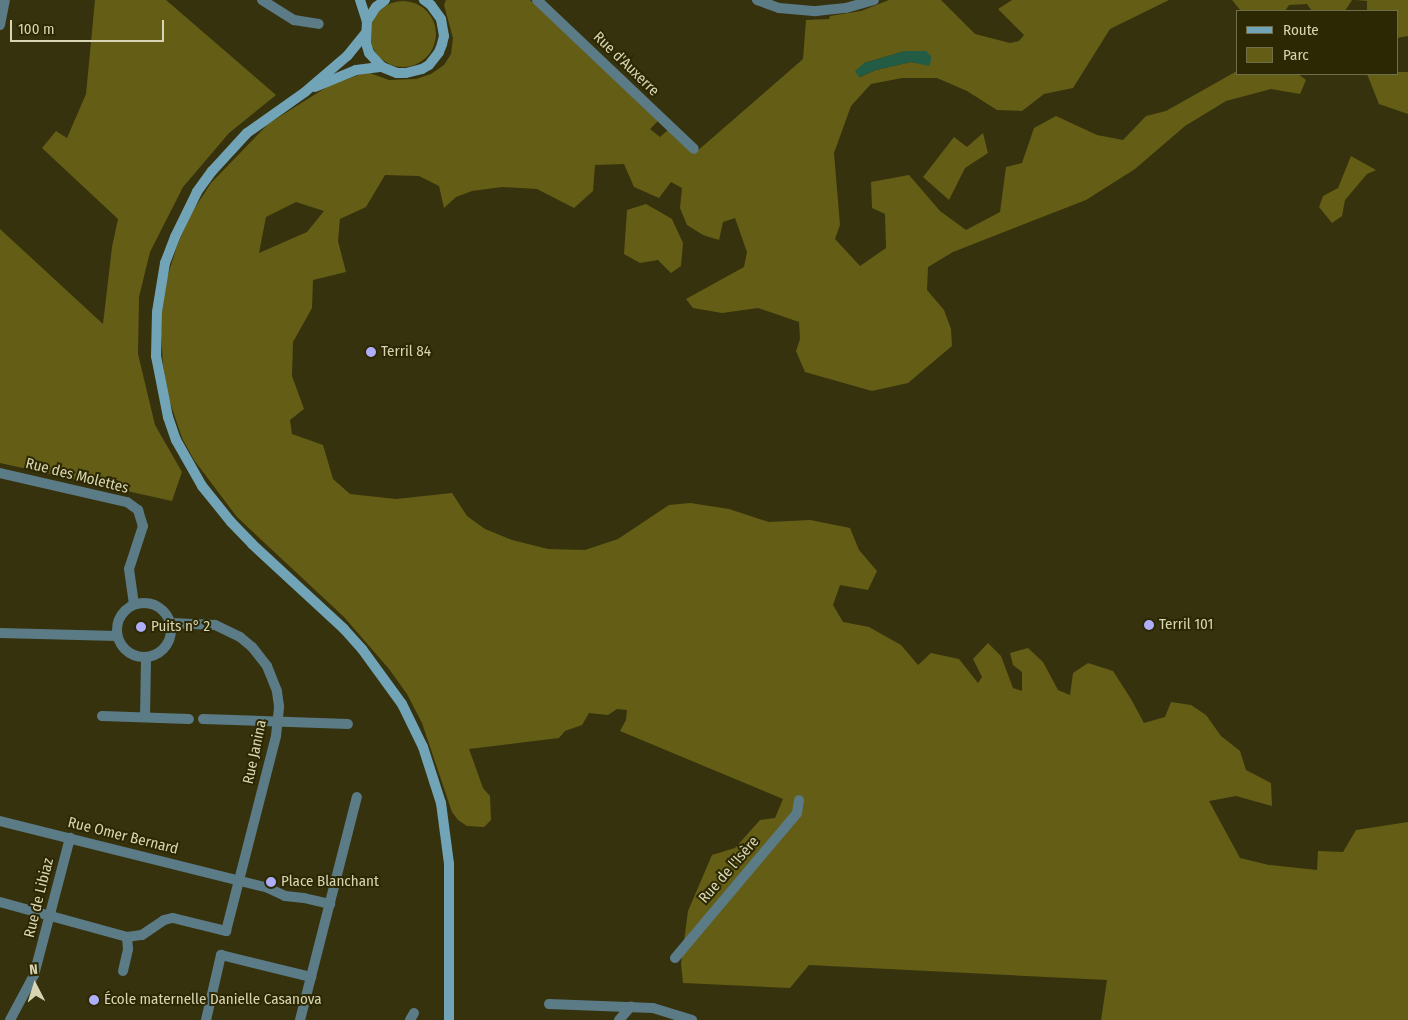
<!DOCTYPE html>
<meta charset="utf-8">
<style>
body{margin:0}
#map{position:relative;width:1408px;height:1020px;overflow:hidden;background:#36320e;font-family:"Fira Sans Condensed",sans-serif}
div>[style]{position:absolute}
.green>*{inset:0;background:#645d16}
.round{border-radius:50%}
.water>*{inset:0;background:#235c45}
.minor>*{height:10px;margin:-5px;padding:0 5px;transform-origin:5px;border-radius:5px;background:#5b7b87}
.minor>.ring{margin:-5px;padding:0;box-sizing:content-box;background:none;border:10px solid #5b7b87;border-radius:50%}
.tertiary>*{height:10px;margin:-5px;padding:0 5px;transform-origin:5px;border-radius:5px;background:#5b7b87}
.secondary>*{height:10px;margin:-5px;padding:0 5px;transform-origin:5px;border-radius:5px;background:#71a4b7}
.dots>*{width:14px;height:14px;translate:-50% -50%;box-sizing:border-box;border:2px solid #2c2803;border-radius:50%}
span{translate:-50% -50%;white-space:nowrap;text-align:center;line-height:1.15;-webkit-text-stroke:4px #2c2803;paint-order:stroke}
.street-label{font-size:15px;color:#d7d5b3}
.poi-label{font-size:15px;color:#d7d5b3}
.left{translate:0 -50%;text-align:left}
.legend{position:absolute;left:1236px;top:10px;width:162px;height:65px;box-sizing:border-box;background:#2c2803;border:1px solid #706d49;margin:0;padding:6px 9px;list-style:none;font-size:15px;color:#d7d5b3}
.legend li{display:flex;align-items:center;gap:10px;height:25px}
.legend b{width:25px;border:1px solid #706d49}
.north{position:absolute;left:10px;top:960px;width:50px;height:50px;-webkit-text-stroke:4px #2c2803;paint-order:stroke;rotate:355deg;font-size:14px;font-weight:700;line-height:20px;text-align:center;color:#d7d5b3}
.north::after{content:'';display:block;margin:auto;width:18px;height:22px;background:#d7d5b3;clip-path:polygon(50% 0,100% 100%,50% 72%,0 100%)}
.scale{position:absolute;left:10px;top:20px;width:154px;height:22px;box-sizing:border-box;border:2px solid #d7d5b3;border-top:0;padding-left:6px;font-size:15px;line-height:18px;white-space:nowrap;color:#d7d5b3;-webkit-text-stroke:4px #2c2803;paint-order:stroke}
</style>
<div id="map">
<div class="green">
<i style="clip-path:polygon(95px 0,166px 0,276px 95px,229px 133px,183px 187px,150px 252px,139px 297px,138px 354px,155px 425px,182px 472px,172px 501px,0 463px,0 229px,103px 324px,112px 247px,118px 219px,42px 148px,56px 131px,67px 138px,86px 94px)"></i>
<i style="clip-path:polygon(evenodd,446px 0,530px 0,659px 120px,650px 129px,660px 137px,669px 129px,695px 153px,803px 59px,806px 20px,829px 19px,830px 16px,861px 11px,889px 0,941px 0,975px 34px,1010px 43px,1019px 41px,1024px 35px,998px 9px,1012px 0,1169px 0,1110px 29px,1073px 88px,1044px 94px,1022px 111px,997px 110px,967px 91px,937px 78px,902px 78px,871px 84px,851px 106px,834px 153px,840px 225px,835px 239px,860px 266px,886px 248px,885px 214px,872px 208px,871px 182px,909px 175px,940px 211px,966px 230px,1000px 212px,1006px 167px,1022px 163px,1034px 128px,1056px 116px,1097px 135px,1123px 140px,1146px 116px,1166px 111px,1237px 71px,1237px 74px,1298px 74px,1306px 80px,1300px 94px,1271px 89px,1226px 101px,1185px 126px,1135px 169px,1086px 200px,953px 252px,928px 267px,927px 290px,944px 310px,951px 329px,952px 346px,908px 383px,872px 391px,805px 372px,796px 351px,800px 339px,799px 322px,758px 308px,722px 313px,693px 308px,686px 299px,744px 267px,747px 252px,735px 218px,723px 222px,719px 240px,703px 235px,687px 225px,680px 208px,682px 188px,671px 182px,659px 198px,634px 187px,624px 164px,595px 165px,593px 191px,574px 208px,537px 189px,502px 187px,472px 191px,456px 197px,444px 208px,439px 186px,419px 176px,385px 175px,366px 207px,340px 219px,338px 241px,346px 272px,313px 280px,312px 308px,293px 342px,292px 376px,304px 409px,290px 420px,292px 434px,323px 445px,333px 479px,350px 494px,396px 499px,452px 493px,467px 516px,485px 529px,512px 540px,548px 549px,585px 550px,618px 539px,669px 505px,690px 503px,729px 509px,769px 522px,810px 520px,850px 528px,859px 550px,877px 571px,868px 590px,840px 585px,833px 605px,843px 622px,869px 627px,901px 645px,918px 665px,931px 653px,959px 659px,978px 683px,982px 677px,973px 659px,988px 643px,1001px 656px,1013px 688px,1022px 691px,1022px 672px,1013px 665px,1010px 653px,1028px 648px,1043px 662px,1058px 690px,1070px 695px,1073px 673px,1088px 663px,1113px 671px,1131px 699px,1144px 723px,1165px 717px,1171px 702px,1191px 705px,1206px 715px,1221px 736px,1240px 751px,1246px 770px,1271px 783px,1272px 806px,1236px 796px,1209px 801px,1240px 858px,1269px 865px,1317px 870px,1318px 851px,1343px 852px,1356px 830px,1408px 822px,1408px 1020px,1101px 1020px,1107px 980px,809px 965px,790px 988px,683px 983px,681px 964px,688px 911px,712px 855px,735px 848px,760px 820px,775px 818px,783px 799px,620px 731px,626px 720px,627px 710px,617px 709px,608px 715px,589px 713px,582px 725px,565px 731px,559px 738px,469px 749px,483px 788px,490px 796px,491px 820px,484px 827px,467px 826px,458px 820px,452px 812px,422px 723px,407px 694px,389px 669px,344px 617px,237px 517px,194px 460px,182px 438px,168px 396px,163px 364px,161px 334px,162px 311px,167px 278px,178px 243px,192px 212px,211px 183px,268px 124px,330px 85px,367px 72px,389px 80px,416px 79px,431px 74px,444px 65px,451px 54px,453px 38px,444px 5px,446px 0,905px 51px,928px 65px,911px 62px,876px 70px,860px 77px,864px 63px,905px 51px,446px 0,296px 202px,324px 211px,307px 232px,259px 253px,266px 217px,296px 202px)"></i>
<i style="clip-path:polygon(1232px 0,1352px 0,1345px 11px,1312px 11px,1307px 4px,1289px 5px,1285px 11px,1241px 11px)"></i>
<i style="clip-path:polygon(1356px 0,1408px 0,1408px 36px,1397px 38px,1397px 11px,1367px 11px,1367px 1px)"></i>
<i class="round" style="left:370px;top:1px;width:66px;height:66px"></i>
<i style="clip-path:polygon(1397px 72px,1408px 72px,1408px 114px,1379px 104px,1367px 74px)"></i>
<i style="clip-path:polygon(983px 133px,988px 153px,965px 168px,949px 200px,923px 177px,954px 137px,967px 147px)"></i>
<i style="clip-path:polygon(1351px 156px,1376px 170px,1367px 174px,1345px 200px,1342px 216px,1332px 223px,1319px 207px,1323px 196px,1338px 188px)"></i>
<i style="clip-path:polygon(646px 204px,672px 219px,683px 243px,681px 266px,671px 273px,658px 260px,640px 263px,624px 254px,627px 210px)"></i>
</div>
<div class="water">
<i style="clip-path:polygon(905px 51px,926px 51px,931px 56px,931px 61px,929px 66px,911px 62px,876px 70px,859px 77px,855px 71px,864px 63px)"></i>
</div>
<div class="minor">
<i style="left:262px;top:0;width:38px;rotate:32deg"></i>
<i style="left:294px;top:20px;width:25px;rotate:9deg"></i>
<i style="left:537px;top:0;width:216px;rotate:43.5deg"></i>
<i style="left:757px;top:0;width:23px;rotate:20deg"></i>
<i style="left:779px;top:8px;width:37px;rotate:5deg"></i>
<i style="left:816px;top:11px;width:30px;rotate:-6deg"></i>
<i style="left:846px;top:8px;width:29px;rotate:-16deg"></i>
<i style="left:0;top:473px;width:130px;rotate:12.9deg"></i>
<i style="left:127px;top:502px;width:14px;rotate:36deg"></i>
<i style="left:138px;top:510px;width:17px;rotate:73deg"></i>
<i style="left:143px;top:526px;width:45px;rotate:108deg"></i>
<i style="left:129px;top:569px;width:35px;rotate:82deg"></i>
<i class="ring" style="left:117px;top:603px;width:44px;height:44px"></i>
<i style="left:0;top:633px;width:117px;rotate:1.5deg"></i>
<i style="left:102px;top:716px;width:87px;rotate:2deg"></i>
<i style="left:145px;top:717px;width:60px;rotate:-89deg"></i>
<i style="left:203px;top:719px;width:145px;rotate:2deg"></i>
<i style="left:0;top:821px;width:276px;rotate:14deg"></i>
<i style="left:268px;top:888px;width:19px;rotate:25deg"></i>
<i style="left:285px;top:896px;width:19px;rotate:6deg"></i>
<i style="left:304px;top:898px;width:27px;rotate:13deg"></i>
<i style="left:0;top:902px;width:132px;rotate:15.4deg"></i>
<i style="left:127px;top:937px;width:15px;rotate:-8deg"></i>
<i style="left:142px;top:935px;width:27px;rotate:-34deg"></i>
<i style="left:164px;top:920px;width:9px;rotate:-13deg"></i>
<i style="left:173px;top:918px;width:55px;rotate:13.8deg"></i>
<i style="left:226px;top:931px;width:201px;rotate:-75.6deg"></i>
<i style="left:276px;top:736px;width:30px;rotate:-84deg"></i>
<i style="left:279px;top:706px;width:15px;rotate:-98deg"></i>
<i style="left:277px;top:691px;width:27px;rotate:-112deg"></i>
<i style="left:267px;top:666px;width:24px;rotate:-128deg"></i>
<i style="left:252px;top:647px;width:16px;rotate:-140deg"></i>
<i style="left:240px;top:637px;width:28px;rotate:-154deg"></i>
<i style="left:215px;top:625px;width:44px;rotate:-177.4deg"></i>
<i style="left:675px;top:958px;width:189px;rotate:-49.9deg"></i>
<i style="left:797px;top:813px;width:13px;rotate:-81deg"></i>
<i style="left:123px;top:971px;width:23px;rotate:-77deg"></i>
<i style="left:128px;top:949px;width:12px;rotate:-95deg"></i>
<i style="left:549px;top:1004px;width:104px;rotate:2.2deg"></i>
<i style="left:653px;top:1008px;width:41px;rotate:17.1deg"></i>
<i style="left:10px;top:1020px;width:51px;rotate:-61.9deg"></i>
<i style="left:34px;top:975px;width:142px;rotate:-75.3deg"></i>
<i style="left:206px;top:1020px;width:67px;rotate:-77deg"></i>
<i style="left:221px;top:955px;width:93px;rotate:13.7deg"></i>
<i style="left:300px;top:1020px;width:230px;rotate:-75.7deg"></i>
<i style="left:410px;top:1020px;width:8px;rotate:-60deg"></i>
<i style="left:619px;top:1020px;width:18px;rotate:-49deg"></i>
</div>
<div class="tertiary">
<i style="left:0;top:25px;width:25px;rotate:-79deg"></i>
</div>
<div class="secondary">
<i style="left:360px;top:0;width:22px;rotate:72deg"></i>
<i style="left:385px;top:0;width:11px;rotate:142deg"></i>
<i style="left:376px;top:7px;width:17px;rotate:123deg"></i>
<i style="left:367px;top:21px;width:22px;rotate:93deg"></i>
<i style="left:366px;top:43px;width:10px;rotate:73deg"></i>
<i style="left:369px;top:53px;width:19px;rotate:47deg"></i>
<i style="left:382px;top:67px;width:16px;rotate:22deg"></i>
<i style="left:397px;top:73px;width:9px"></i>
<i style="left:406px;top:73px;width:16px;rotate:-14deg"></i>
<i style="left:422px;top:69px;width:8px;rotate:-30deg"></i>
<i style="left:429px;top:65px;width:16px;rotate:-52deg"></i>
<i style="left:439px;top:52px;width:9px;rotate:-69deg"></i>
<i style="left:442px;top:44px;width:8px;rotate:-76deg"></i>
<i style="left:444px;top:36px;width:17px;rotate:-100deg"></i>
<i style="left:441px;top:19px;width:17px;rotate:-126deg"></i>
<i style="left:431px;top:5px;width:9px;rotate:-144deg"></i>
<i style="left:365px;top:34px;width:28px;rotate:129deg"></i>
<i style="left:347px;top:56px;width:55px;rotate:139.4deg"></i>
<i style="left:305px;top:92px;width:71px;rotate:144.7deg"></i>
<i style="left:247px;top:133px;width:52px;rotate:132.6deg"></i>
<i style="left:212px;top:171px;width:26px;rotate:126deg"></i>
<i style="left:197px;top:192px;width:50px;rotate:116.1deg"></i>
<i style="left:175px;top:237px;width:28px;rotate:111deg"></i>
<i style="left:165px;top:263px;width:50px;rotate:99.3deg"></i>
<i style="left:157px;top:312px;width:44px;rotate:91.3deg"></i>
<i style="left:156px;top:356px;width:62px;rotate:78.9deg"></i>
<i style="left:168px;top:417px;width:24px;rotate:71deg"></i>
<i style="left:176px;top:440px;width:53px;rotate:60.5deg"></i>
<i style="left:202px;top:486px;width:46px;rotate:51.1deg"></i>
<i style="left:231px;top:522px;width:30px;rotate:46deg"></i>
<i style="left:252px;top:544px;width:125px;rotate:42.7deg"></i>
<i style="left:344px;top:629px;width:27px;rotate:48deg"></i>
<i style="left:362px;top:649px;width:68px;rotate:54deg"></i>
<i style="left:402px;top:704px;width:48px;rotate:64deg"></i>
<i style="left:423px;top:747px;width:59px;rotate:72.2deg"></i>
<i style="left:441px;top:803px;width:62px;rotate:82.5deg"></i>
<i style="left:449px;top:864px;width:156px;rotate:90deg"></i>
<i style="left:315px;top:87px;width:44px;rotate:-22.5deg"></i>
<i style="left:356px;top:70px;width:26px;rotate:-7deg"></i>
</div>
<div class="dots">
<i style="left:371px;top:352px;background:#aeaefa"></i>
<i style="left:1149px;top:625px;background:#aeaefa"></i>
<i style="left:141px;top:627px;background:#aeaefa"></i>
<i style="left:271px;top:882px;background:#aeaefa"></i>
<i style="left:94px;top:1000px;background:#aeaefa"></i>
</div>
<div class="street-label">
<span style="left:626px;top:64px;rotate:44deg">Rue d'Auxerre</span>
<span style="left:77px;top:476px;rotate:14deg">Rue des Molettes</span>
<span style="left:255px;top:752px;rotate:-78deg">Rue Janina</span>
<span style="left:123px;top:836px;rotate:14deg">Rue Omer Bernard</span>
<span style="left:729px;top:870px;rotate:-49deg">Rue de l'Isère</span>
<span style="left:39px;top:898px;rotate:-76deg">Rue de Libiaz</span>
</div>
<div class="poi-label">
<span class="left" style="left:381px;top:352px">Terril 84</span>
<span class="left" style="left:1159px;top:625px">Terril 101</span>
<span class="left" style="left:151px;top:627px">Puits n° 2</span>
<span class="left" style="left:281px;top:882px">Place Blanchant</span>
<span class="left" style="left:104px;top:1000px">École maternelle Danielle Casanova</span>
</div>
<ul class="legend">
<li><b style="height:6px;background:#71a4b7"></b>Route</li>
<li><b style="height:14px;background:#645d16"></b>Parc</li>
</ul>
<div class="north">N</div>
<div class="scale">100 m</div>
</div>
